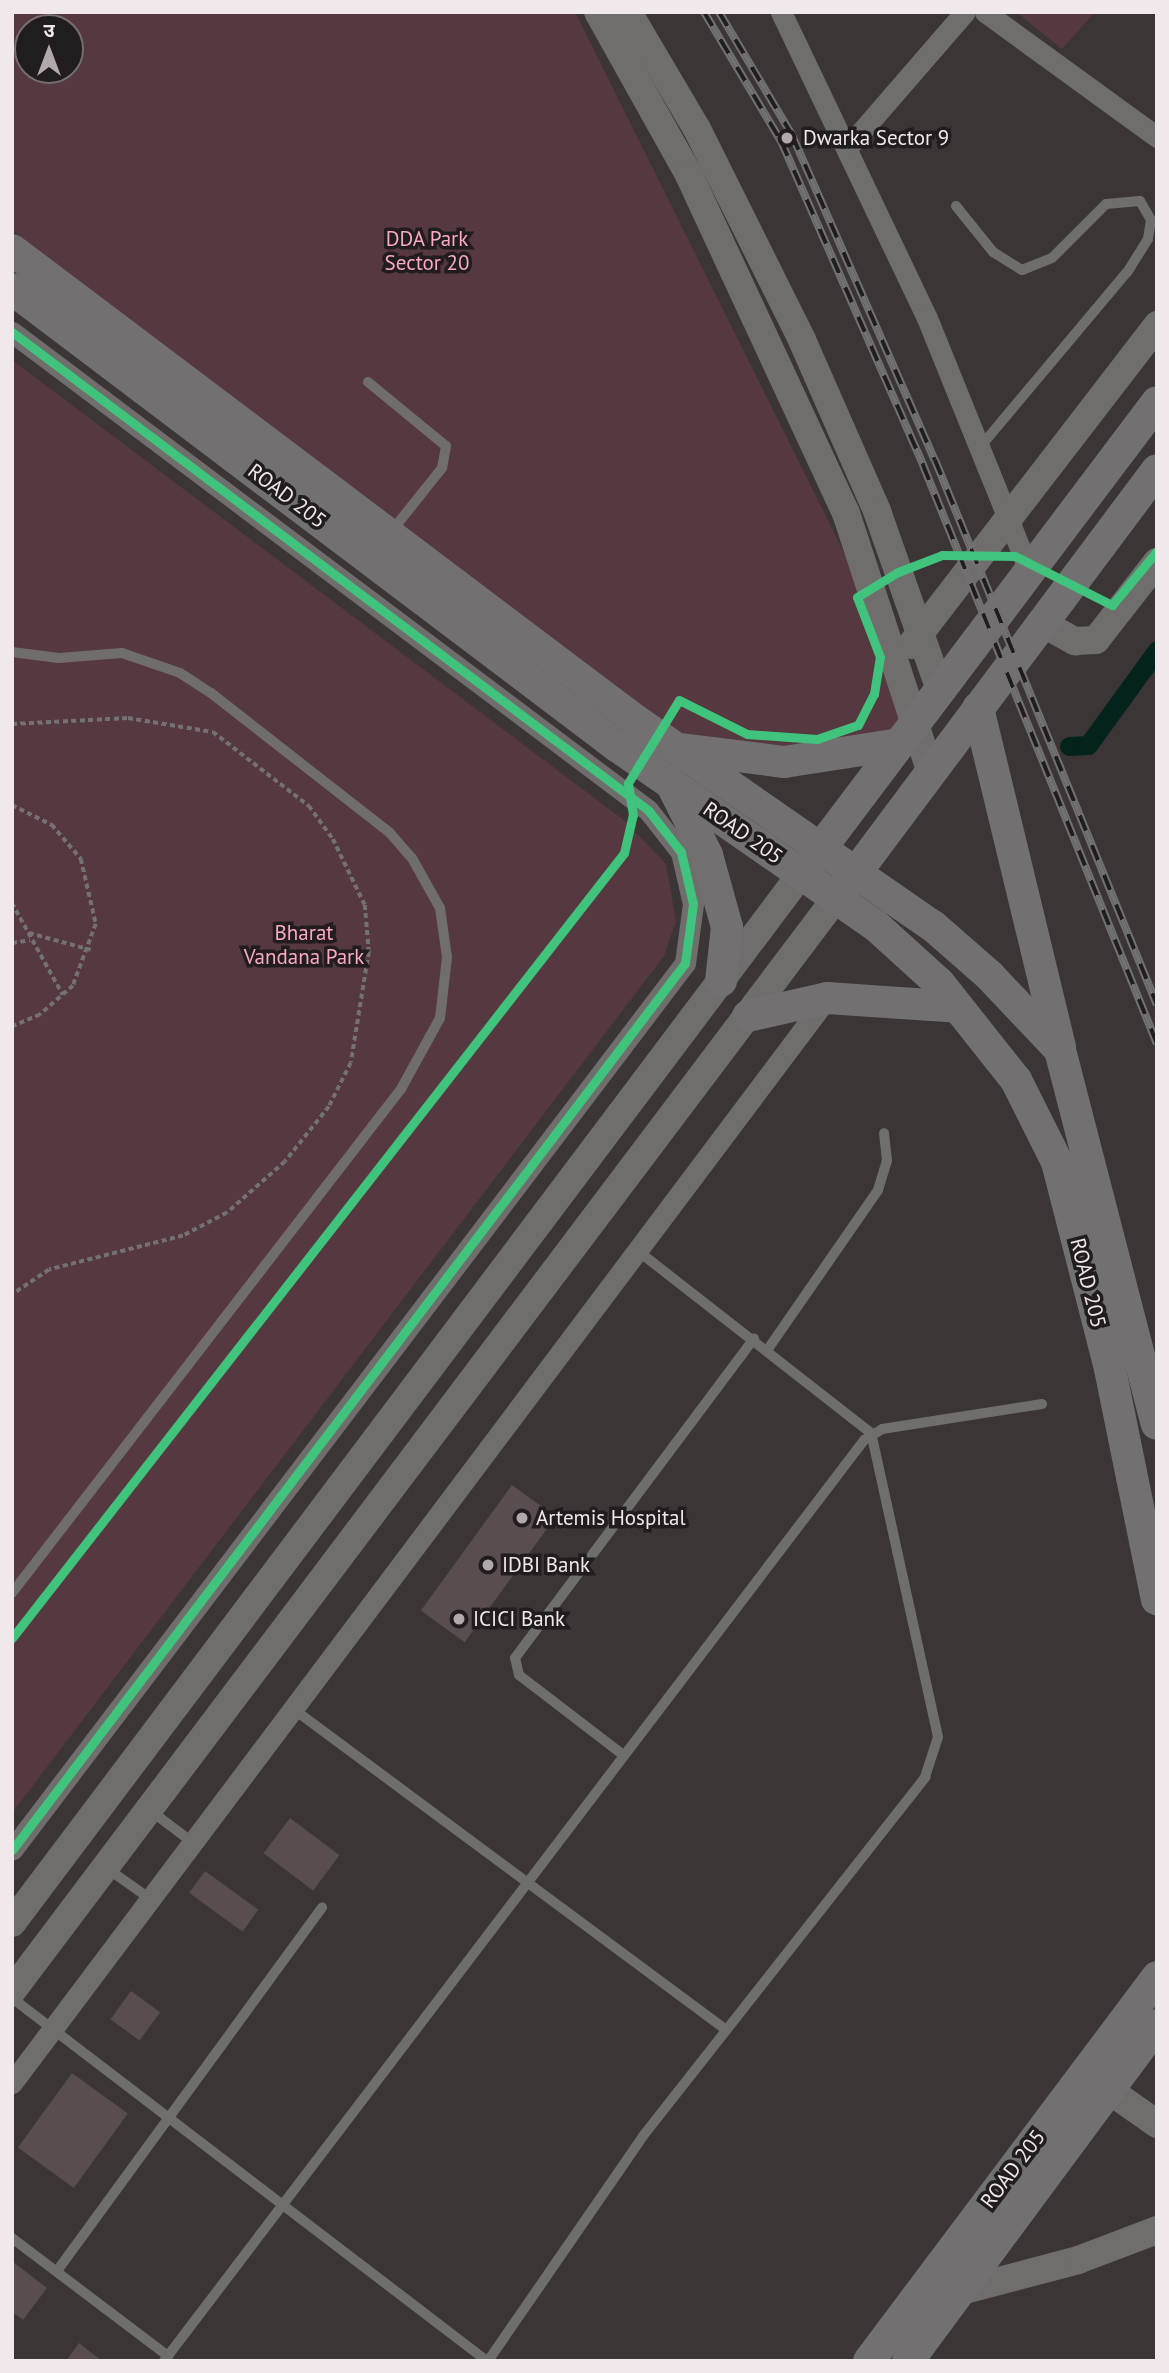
<!DOCTYPE html>
<meta charset="utf-8">
<style>
body{margin:0}
#map{position:relative;width:1169px;height:2373px;overflow:hidden;background:#3b3536;font-family:"PT Sans","Noto Sans Devanagari",sans-serif}
div>[style]{position:absolute}
.green>*{inset:0;background:#563840}
.canal>*{height:19px;margin:-9.5px;padding:0 9.5px;transform-origin:9.5px;border-radius:9.5px;background:#05231d}
.building>*{inset:0;background:#584d4f;transform-origin:0 0}
.path>*{height:3.5px;margin-top:-1.75px;transform-origin:0;background:repeating-linear-gradient(90deg,#747172 0 5px,transparent 0 8.5px)}
.service>*{height:10px;margin:-5px;padding:0 5px;transform-origin:5px;border-radius:5px;background:#706d6d}
.minor>*{height:21px;margin:-10.5px;padding:0 10.5px;transform-origin:10.5px;border-radius:10.5px;background:#706d6d}
.tertiary>*{height:28px;margin:-14px;padding:0 14px;transform-origin:14px;border-radius:14px;background:#706d6d}
.secondary>*{height:32px;margin:-16px;padding:0 16px;transform-origin:16px;border-radius:16px;background:#727070}
.rail>*{height:8px;margin-top:-4px;transform-origin:0;background:repeating-linear-gradient(90deg,#211c1d 0 16px,#737071 0 32px);box-sizing:border-box;border-block:2px solid #737071}
.cycleway>*{height:9px;margin:-4.5px;padding:0 4.5px;transform-origin:4.5px;border-radius:4.5px;background:#40c37c}
.dots>*{width:19px;height:19px;translate:-50% -50%;box-sizing:border-box;border:4px solid #211c1d;border-radius:50%}
span{translate:-50% -50%;white-space:nowrap;text-align:center;line-height:1.15;-webkit-text-stroke:7px #211c1d;paint-order:stroke}
.poi-label{font-size:21px;color:#f0e8ea}
.left{translate:0 -50%;text-align:left}
.park-label{font-size:21px;color:#f9a9c0}
.street-label{font-size:21px;color:#f0e8ea}
.frame{position:absolute;inset:0;border:14px solid #f0e8ea;pointer-events:none}
.north{position:absolute;left:14px;top:14px;width:70px;height:70px;box-sizing:border-box;background:#211c1d;border:2px solid #746e6f;border-radius:50%;rotate:0deg;font-size:19px;font-weight:700;line-height:28px;text-align:center;color:#f0e8ea}
.north::after{content:'';display:block;margin:auto;width:24px;height:32px;background:#b1a9ab;clip-path:polygon(50% 0,100% 100%,50% 72%,0 100%)}
</style>
<div id="map">
<div class="green">
<i style="clip-path:polygon(evenodd,12px 12px,575px 12px,897px 659px,915px 723px,850px 754px,676px 749px,12px 230px,12px 12px,28px 28px,70px 28px,70px 70px,28px 70px,28px 28px)"></i>
<i style="clip-path:polygon(1016px 12px,1095px 12px,1062px 49px)"></i>
<i style="clip-path:polygon(12px 360px,625px 821px,666px 864px,676px 921px,664px 956px,12px 1813px)"></i>
</div>
<div class="canal">
<i style="left:1069px;top:746px;width:19px;rotate:-3deg"></i>
<i style="left:1088px;top:745px;width:117px;rotate:-54deg"></i>
</div>
<div class="building">
<i style="left:512px;top:1485px;width:54px;height:155px;rotate:36deg"></i>
<i style="left:290px;top:1818px;width:62px;height:44px;rotate:37deg"></i>
<i style="left:205px;top:1871px;width:66px;height:27px;rotate:36deg"></i>
<i style="left:131px;top:1991px;width:36px;height:35px;rotate:36deg"></i>
<i style="left:72px;top:2073px;width:69px;height:92px;rotate:36deg"></i>
<i style="clip-path:polygon(12px 2261px,47px 2288px,23px 2320px,12px 2312px)"></i>
<i style="clip-path:polygon(79px 2343px,102px 2361px,66px 2361px)"></i>
</div>
<div class="path">
<i style="left:12px;top:724px;width:116px;rotate:-3deg"></i>
<i style="left:128px;top:718px;width:86px;rotate:9.4deg"></i>
<i style="left:213px;top:732px;width:121px;rotate:37.6deg"></i>
<i style="left:309px;top:806px;width:41px;rotate:54deg"></i>
<i style="left:333px;top:839px;width:73px;rotate:64.1deg"></i>
<i style="left:365px;top:905px;width:47px;rotate:85.1deg"></i>
<i style="left:369px;top:952px;width:112px;rotate:99.2deg"></i>
<i style="left:351px;top:1063px;width:49px;rotate:116.6deg"></i>
<i style="left:329px;top:1107px;width:70px;rotate:128.7deg"></i>
<i style="left:285px;top:1162px;width:77px;rotate:138.7deg"></i>
<i style="left:227px;top:1213px;width:50px;rotate:152.4deg"></i>
<i style="left:183px;top:1236px;width:138px;rotate:165.8deg"></i>
<i style="left:49px;top:1270px;width:45px;rotate:146deg"></i>
<i style="left:12px;top:805px;width:45px;rotate:26.6deg"></i>
<i style="left:52px;top:825px;width:45px;rotate:49.5deg"></i>
<i style="left:81px;top:859px;width:67px;rotate:77deg"></i>
<i style="left:96px;top:924px;width:66px;rotate:110.4deg"></i>
<i style="left:73px;top:986px;width:44px;rotate:138.7deg"></i>
<i style="left:40px;top:1015px;width:30px;rotate:157deg"></i>
<i style="left:12px;top:903px;width:105px;rotate:61deg"></i>
<i style="left:29px;top:933px;width:64px;rotate:15.3deg"></i>
<i style="left:12px;top:943px;width:18px;rotate:-9deg"></i>
</div>
<div class="service">
<i style="left:956px;top:206px;width:59px;rotate:51.2deg"></i>
<i style="left:993px;top:252px;width:34px;rotate:32deg"></i>
<i style="left:1022px;top:270px;width:32px;rotate:-22deg"></i>
<i style="left:1052px;top:258px;width:76px;rotate:-45deg"></i>
<i style="left:1106px;top:204px;width:34px;rotate:-5deg"></i>
<i style="left:1140px;top:201px;width:22px;rotate:60deg"></i>
<i style="left:1151px;top:220px;width:19px;rotate:99deg"></i>
<i style="left:1148px;top:239px;width:39px;rotate:122deg"></i>
<i style="left:1127px;top:272px;width:226px;rotate:130deg"></i>
<i style="left:368px;top:382px;width:101px;rotate:39.4deg"></i>
<i style="left:446px;top:446px;width:22px;rotate:100deg"></i>
<i style="left:442px;top:468px;width:82px;rotate:128.6deg"></i>
<i style="left:12px;top:652px;width:47px;rotate:7.3deg"></i>
<i style="left:59px;top:658px;width:63px;rotate:-4.5deg"></i>
<i style="left:122px;top:653px;width:61px;rotate:19deg"></i>
<i style="left:180px;top:673px;width:37px;rotate:33deg"></i>
<i style="left:211px;top:693px;width:227px;rotate:38deg"></i>
<i style="left:390px;top:833px;width:33px;rotate:49deg"></i>
<i style="left:412px;top:858px;width:57px;rotate:60.8deg"></i>
<i style="left:440px;top:908px;width:49px;rotate:81.9deg"></i>
<i style="left:447px;top:957px;width:61px;rotate:96.5deg"></i>
<i style="left:440px;top:1018px;width:81px;rotate:118.8deg"></i>
<i style="left:401px;top:1089px;width:637px;rotate:127.66deg"></i>
<i style="left:768px;top:1349px;width:193px;rotate:-55.3deg"></i>
<i style="left:878px;top:1190px;width:30px;rotate:-73deg"></i>
<i style="left:887px;top:1161px;width:28px;rotate:-96deg"></i>
<i style="left:292px;top:1708px;width:539px;rotate:36.55deg"></i>
<i style="left:622px;top:1754px;width:130px;rotate:-142.5deg"></i>
<i style="left:519px;top:1675px;width:17px;rotate:-103deg"></i>
<i style="left:515px;top:1658px;width:399px;rotate:-53.2deg"></i>
<i style="left:151px;top:1811px;width:51px;rotate:37.1deg"></i>
<i style="left:108px;top:1869px;width:50px;rotate:35.3deg"></i>
<i style="left:12px;top:1998px;width:598px;rotate:37.39deg"></i>
<i style="left:12px;top:2238px;width:196px;rotate:37.1deg"></i>
<i style="left:57px;top:2271px;width:450px;rotate:-53.9deg"></i>
<i style="left:164px;top:2361px;width:1157px;rotate:-52.76deg"></i>
<i style="left:864px;top:1440px;width:21px;rotate:-31deg"></i>
<i style="left:882px;top:1429px;width:162px;rotate:-8.9deg"></i>
<i style="left:488px;top:2361px;width:273px;rotate:-55.4deg"></i>
<i style="left:643px;top:2136px;width:457px;rotate:-51.8deg"></i>
<i style="left:925px;top:1777px;width:42px;rotate:-72deg"></i>
<i style="left:938px;top:1737px;width:311px;rotate:-102.4deg"></i>
<i style="left:871px;top:1433px;width:296px;rotate:-142deg"></i>
</div>
<div class="minor">
<i style="left:781px;top:12px;width:339px;rotate:64.5deg"></i>
<i style="left:927px;top:318px;width:272px;rotate:68deg"></i>
<i style="left:985px;top:12px;width:213px;rotate:36deg"></i>
<i style="left:847px;top:148px;width:180px;rotate:-49.1deg"></i>
<i style="left:12px;top:332px;width:796px;rotate:36.93deg"></i>
<i style="left:648px;top:810px;width:53px;rotate:51.8deg"></i>
<i style="left:681px;top:852px;width:53px;rotate:77deg"></i>
<i style="left:693px;top:904px;width:60px;rotate:97.7deg"></i>
<i style="left:685px;top:963px;width:1113px;rotate:127.19deg"></i>
<i style="left:12px;top:2083px;width:1357px;rotate:-53.09deg"></i>
</div>
<div class="tertiary">
<i style="left:598px;top:12px;width:187px;rotate:60.8deg"></i>
<i style="left:689px;top:175px;width:373px;rotate:65.1deg"></i>
<i style="left:846px;top:513px;width:274px;rotate:71.9deg"></i>
<i style="left:628px;top:12px;width:136px;rotate:59.5deg"></i>
<i style="left:697px;top:129px;width:236px;rotate:63.5deg"></i>
<i style="left:802px;top:340px;width:187px;rotate:66.3deg"></i>
<i style="left:877px;top:511px;width:187px;rotate:70.6deg"></i>
<i style="left:1042px;top:623px;width:38px;rotate:29deg"></i>
<i style="left:1075px;top:641px;width:21px;rotate:-3deg"></i>
<i style="left:1096px;top:640px;width:99px;rotate:-52deg"></i>
<i style="left:911px;top:645px;width:404px;rotate:-52.4deg"></i>
<i style="left:12px;top:1923px;width:1313px;rotate:-53.05deg"></i>
<i style="left:12px;top:1991px;width:1369px;rotate:-52.99deg"></i>
<i style="left:1090px;top:2077px;width:82px;rotate:35deg"></i>
<i style="left:961px;top:2291px;width:121px;rotate:-14.8deg"></i>
<i style="left:1078px;top:2260px;width:85px;rotate:-20.8deg"></i>
</div>
<div class="secondary">
<i style="left:12px;top:250px;width:780px;rotate:37.03deg"></i>
<i style="left:635px;top:720px;width:362px;rotate:34.7deg"></i>
<i style="left:933px;top:926px;width:74px;rotate:41.2deg"></i>
<i style="left:989px;top:975px;width:103px;rotate:46.6deg"></i>
<i style="left:1060px;top:1050px;width:386px;rotate:75.5deg"></i>
<i style="left:12px;top:289px;width:758px;rotate:37.07deg"></i>
<i style="left:617px;top:746px;width:314px;rotate:34.8deg"></i>
<i style="left:875px;top:925px;width:86px;rotate:42.2deg"></i>
<i style="left:939px;top:983px;width:124px;rotate:51.6deg"></i>
<i style="left:1016px;top:1080px;width:92px;rotate:63.4deg"></i>
<i style="left:1057px;top:1162px;width:214px;rotate:75.6deg"></i>
<i style="left:1110px;top:1369px;width:235px;rotate:78.5deg"></i>
<i style="left:978px;top:708px;width:349px;rotate:76.4deg"></i>
<i style="left:681px;top:749px;width:104px;rotate:7.2deg"></i>
<i style="left:784px;top:762px;width:117px;rotate:-8.8deg"></i>
<i style="left:673px;top:787px;width:76px;rotate:63.4deg"></i>
<i style="left:707px;top:855px;width:75px;rotate:74.5deg"></i>
<i style="left:727px;top:927px;width:54px;rotate:96.3deg"></i>
<i style="left:809px;top:864px;width:578px;rotate:-53.01deg"></i>
<i style="left:843px;top:890px;width:524px;rotate:-53.22deg"></i>
<i style="left:748px;top:1016px;width:81px;rotate:-12.8deg"></i>
<i style="left:827px;top:998px;width:131px;rotate:3.9deg"></i>
<i style="left:869px;top:2361px;width:480px;rotate:-53.1deg"></i>
<i style="left:908px;top:2361px;width:418px;rotate:-53.5deg"></i>
</div>
<div class="rail">
<i style="left:704px;top:12px;width:150px;rotate:59.2deg"></i>
<i style="left:781px;top:141px;width:354px;rotate:66.3deg"></i>
<i style="left:923px;top:465px;width:624px;rotate:67.99deg"></i>
<i style="left:719px;top:12px;width:143px;rotate:59.3deg"></i>
<i style="left:792px;top:135px;width:355px;rotate:66.3deg"></i>
<i style="left:935px;top:460px;width:588px;rotate:67.84deg"></i>
</div>
<div class="cycleway">
<i style="left:12px;top:332px;width:796px;rotate:36.93deg"></i>
<i style="left:648px;top:810px;width:53px;rotate:51.8deg"></i>
<i style="left:681px;top:852px;width:53px;rotate:77deg"></i>
<i style="left:693px;top:904px;width:60px;rotate:97.7deg"></i>
<i style="left:685px;top:963px;width:1113px;rotate:127.19deg"></i>
<i style="left:12px;top:1638px;width:995px;rotate:-52.06deg"></i>
<i style="left:624px;top:853px;width:39px;rotate:-77deg"></i>
<i style="left:633px;top:815px;width:32px;rotate:-99deg"></i>
<i style="left:628px;top:783px;width:97px;rotate:-58.4deg"></i>
<i style="left:679px;top:700px;width:76px;rotate:26.6deg"></i>
<i style="left:747px;top:734px;width:70px;rotate:4.1deg"></i>
<i style="left:817px;top:739px;width:43px;rotate:-18.9deg"></i>
<i style="left:858px;top:725px;width:35px;rotate:-63deg"></i>
<i style="left:874px;top:694px;width:37px;rotate:-81deg"></i>
<i style="left:880px;top:657px;width:64px;rotate:-111deg"></i>
<i style="left:857px;top:597px;width:48px;rotate:-31.4deg"></i>
<i style="left:898px;top:572px;width:47px;rotate:-21.1deg"></i>
<i style="left:942px;top:555px;width:73px;rotate:0.8deg"></i>
<i style="left:1015px;top:556px;width:109px;rotate:26.8deg"></i>
<i style="left:1112px;top:605px;width:70px;rotate:-50.2deg"></i>
</div>
<div class="dots">
<i style="left:787px;top:138px;background:#b1a9ab"></i>
<i style="left:522px;top:1518px;background:#b1a9ab"></i>
<i style="left:488px;top:1565px;background:#b1a9ab"></i>
<i style="left:459px;top:1619px;background:#b1a9ab"></i>
</div>
<div class="poi-label">
<span class="left" style="left:803px;top:138px">Dwarka Sector 9</span>
<span class="left" style="left:536px;top:1518px">Artemis Hospital</span>
<span class="left" style="left:502px;top:1565px">IDBI Bank</span>
<span class="left" style="left:473px;top:1619px">ICICI Bank</span>
</div>
<div class="park-label">
<span style="left:427px;top:251px">DDA Park<br>Sector 20</span>
<span style="left:304px;top:945px">Bharat<br>Vandana Park</span>
</div>
<div class="street-label">
<span style="left:287px;top:496px;rotate:37deg">ROAD 205</span>
<span style="left:743px;top:833px;rotate:35deg">ROAD 205</span>
<span style="left:1088px;top:1283px;rotate:76deg">ROAD 205</span>
<span style="left:1013px;top:2169px;rotate:-53deg">ROAD 205</span>
</div>
<div class="frame"></div>
<div class="north">उ</div>
</div>
